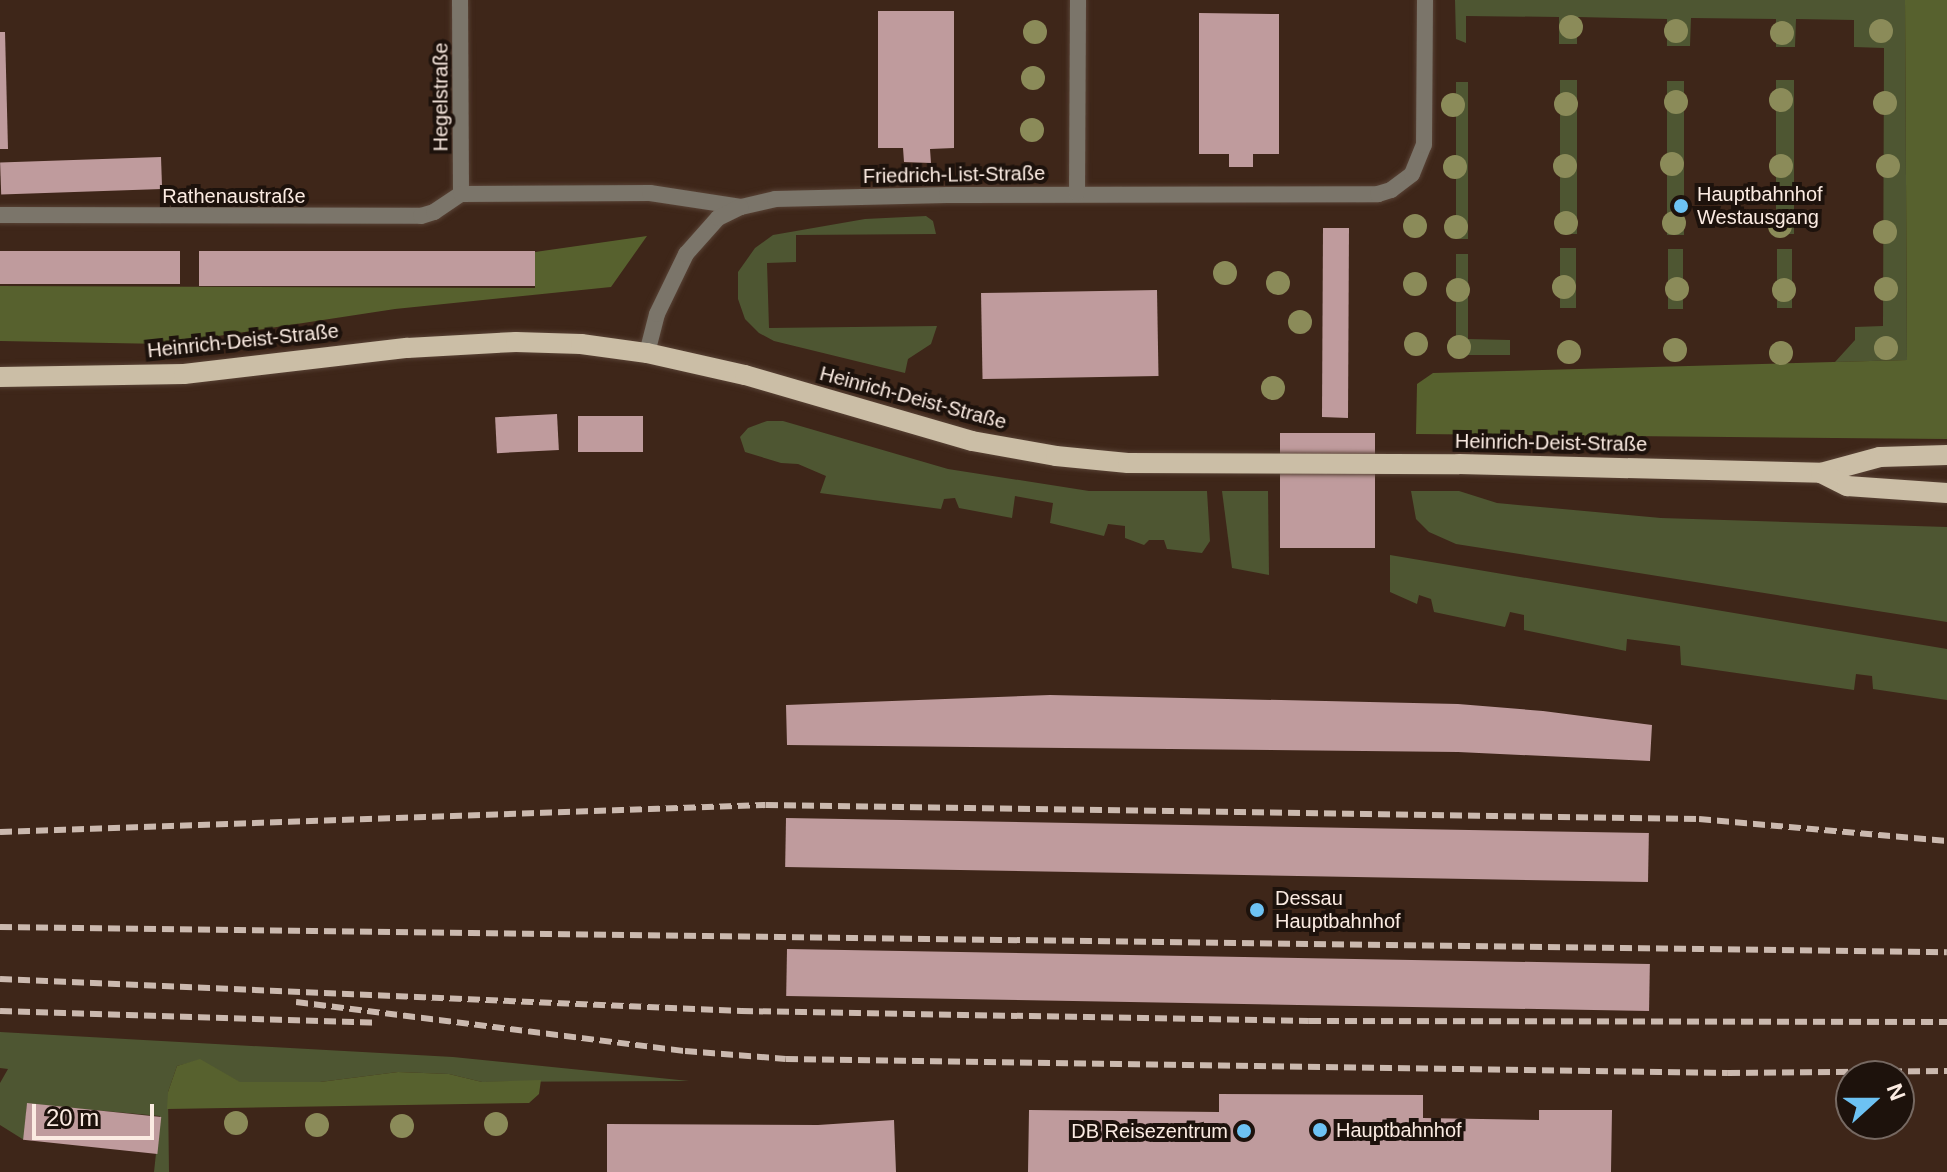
<!DOCTYPE html>
<meta charset="utf-8">
<style>
body{margin:0}
#map{position:relative;width:1947px;height:1172px;overflow:hidden;background:#3e2619;font-family:Helvetica,sans-serif}
div>[style]{position:absolute}
.green>*{inset:0;background:#4e5632;transform-origin:0 0}
.forest>*{inset:0;background:#57612e}
.building>*{inset:0;background:#bf9b9d;transform-origin:0 0}
.roads{filter:drop-shadow(0 0 2px #584235) drop-shadow(0 0 2px #584235)}
.service>*{height:16px;margin:-8px;padding:0 8px;transform-origin:8px;border-radius:8px;background:#7b756a}
.minor>*{height:16px;margin:-8px;padding:0 8px;transform-origin:8px;border-radius:8px;background:#7b756a}
.primary>*{height:20px;margin:-10px;padding:0 10px;transform-origin:10px;border-radius:10px;background:#cbbea6}
.rail>*{height:6px;margin-top:-3px;transform-origin:0;background:repeating-linear-gradient(90deg,#cbb9af 0 12px,transparent 0 18px)}
.trees>*{width:24px;height:24px;margin:-12px;border-radius:50%;background:#8b8b59}
.dots>*{width:22px;height:22px;translate:-50% -50%;box-sizing:border-box;border:4px solid #1d120c;border-radius:50%}
span{translate:-50% -50%;white-space:nowrap;text-align:center;line-height:1.15;-webkit-text-stroke:8px #1d120c;paint-order:stroke}
.street-label{font-size:20px;color:#fbebe2}
.poi-label{font-size:20px;color:#fbebe2}
.left{translate:0 -50%;text-align:left}
.right{translate:-100% -50%;text-align:right}
.north{position:absolute;left:1835px;top:1060px;width:80px;height:80px;box-sizing:border-box;background:#1d120c;border:2px solid #766962;border-radius:50%;rotate:69deg;font-size:22px;font-weight:700;line-height:32px;text-align:center;color:#fbebe2}
.north::after{content:'';display:block;margin:auto;width:28px;height:36px;background:#6dc2f3;clip-path:polygon(50% 0,100% 100%,50% 72%,0 100%)}
.scale{position:absolute;left:32px;top:1104px;width:122px;height:36px;box-sizing:border-box;border:4px solid #fbebe2;border-top:0;padding-left:10px;font-size:24px;line-height:28px;white-space:nowrap;color:#fbebe2;-webkit-text-stroke:6px #1d120c;paint-order:stroke}
</style>
<div id="map">
<div class="green">
<i style="clip-path:polygon(1455px 0,1905px 0,1907px 360px,1835px 362px,1855px 340px,1855px 327px,1883px 326px,1884px 48px,1854px 47px,1854px 20px,1796px 19px,1795px 47px,1776px 47px,1776px 19px,1691px 18px,1690px 46px,1667px 46px,1667px 19px,1577px 17px,1577px 44px,1559px 44px,1559px 17px,1466px 16px,1466px 43px,1456px 39px)"></i>
<i style="left:1560px;top:80px;width:17px;height:154px"></i>
<i style="left:1776px;top:80px;width:18px;height:154px"></i>
<i style="left:1667px;top:81px;width:17px;height:154px"></i>
<i style="left:1456px;top:82px;width:12px;height:157px"></i>
<i style="clip-path:polygon(926px 216px,933px 221px,936px 234px,796px 235px,796px 262px,767px 263px,769px 328px,937px 326px,931px 344px,908px 359px,905px 373px,774px 341px,759px 333px,745px 319px,738px 299px,738px 272px,755px 248px,773px 235px,865px 219px)"></i>
<i style="left:1560px;top:248px;width:16px;height:60px"></i>
<i style="left:1668px;top:249px;width:15px;height:60px"></i>
<i style="left:1777px;top:249px;width:15px;height:59px"></i>
<i style="clip-path:polygon(1456px 254px,1468px 254px,1468px 339px,1510px 340px,1510px 355px,1456px 355px)"></i>
<i style="clip-path:polygon(767px 421px,783px 421px,948px 469px,1089px 491px,1207px 491px,1210px 541px,1202px 553px,1167px 549px,1164px 540px,1149px 540px,1144px 545px,1125px 538px,1125px 526px,1108px 524px,1104px 536px,1050px 523px,1053px 503px,1015px 496px,1012px 518px,959px 508px,955px 498px,944px 499px,941px 509px,820px 493px,826px 476px,798px 464px,781px 463px,745px 452px,740px 437px,748px 428px)"></i>
<i style="clip-path:polygon(1222px 491px,1268px 491px,1269px 575px,1232px 568px)"></i>
<i style="clip-path:polygon(1411px 491px,1459px 491px,1497px 503px,1661px 518px,1947px 527px,1947px 622px,1456px 544px,1429px 532px,1416px 519px)"></i>
<i style="clip-path:polygon(1390px 555px,1947px 649px,1947px 700px,1873px 689px,1872px 676px,1856px 674px,1854px 690px,1681px 665px,1680px 646px,1627px 639px,1626px 651px,1524px 630px,1524px 615px,1510px 612px,1505px 627px,1434px 612px,1431px 599px,1419px 595px,1417px 604px,1390px 592px)"></i>
<i style="clip-path:polygon(0 1032px,453px 1057px,689px 1081px,482px 1082px,449px 1074px,398px 1072px,320px 1082px,239px 1082px,200px 1060px,177px 1066px,168px 1092px,169px 1172px,154px 1172px,160px 1116px,27px 1104px,24px 1140px,0 1125px,0 1083px,8px 1069px,0 1068px)"></i>
</div>
<div class="forest">
<i style="clip-path:polygon(1905px 0,1947px 0,1947px 439px,1416px 434px,1417px 384px,1433px 373px,1907px 360px)"></i>
<i style="clip-path:polygon(647px 236px,611px 287px,395px 309px,165px 344px,0 341px,0 286px,535px 288px,535px 252px)"></i>
<i style="clip-path:polygon(200px 1059px,240px 1082px,320px 1082px,398px 1072px,449px 1074px,482px 1082px,541px 1080px,539px 1094px,529px 1103px,167px 1109px,168px 1092px,177px 1066px)"></i>
</div>
<div class="building">
<i style="clip-path:polygon(878px 11px,954px 11px,954px 148px,930px 149px,931px 163px,904px 162px,903px 148px,878px 148px)"></i>
<i style="clip-path:polygon(1199px 13px,1279px 14px,1279px 154px,1253px 154px,1253px 167px,1229px 167px,1229px 154px,1199px 154px)"></i>
<i style="clip-path:polygon(0 32px,5px 32px,8px 149px,0 149px)"></i>
<i style="left:161px;top:157px;width:32px;height:161px;rotate:88deg"></i>
<i style="clip-path:polygon(1323px 228px,1349px 228px,1348px 418px,1322px 417px,1322px 414px)"></i>
<i style="left:0;top:251px;width:180px;height:33px"></i>
<i style="left:199px;top:251px;width:336px;height:35px"></i>
<i style="left:1157px;top:290px;width:86px;height:176px;rotate:89deg"></i>
<i style="left:557px;top:414px;width:36px;height:62px;rotate:87deg"></i>
<i style="left:578px;top:416px;width:65px;height:36px"></i>
<i style="left:1375px;top:433px;width:115px;height:95px;rotate:90deg"></i>
<i style="clip-path:polygon(1050px 695px,1458px 704px,1543px 711px,1652px 725px,1650px 761px,1458px 752px,787px 745px,786px 705px)"></i>
<i style="left:786px;top:818px;width:863px;height:49px;rotate:1deg"></i>
<i style="left:787px;top:949px;width:863px;height:47px;rotate:1deg"></i>
<i style="clip-path:polygon(1219px 1094px,1423px 1095px,1423px 1118px,1539px 1120px,1539px 1110px,1612px 1110px,1611px 1172px,1028px 1172px,1029px 1110px,1219px 1112px)"></i>
<i style="left:27px;top:1103px;width:135px;height:37px;rotate:6deg"></i>
<i style="clip-path:polygon(894px 1120px,896px 1172px,607px 1172px,607px 1124px,818px 1125px)"></i>
</div>
<div class="roads">
<div class="service">
<i style="left:0;top:215px;width:421px;rotate:0.1deg"></i>
<i style="left:421px;top:216px;width:14px;rotate:-17deg"></i>
<i style="left:434px;top:212px;width:32px;rotate:-34deg"></i>
</div>
<div class="minor">
<i style="left:460px;top:0;width:194px;rotate:89.7deg"></i>
<i style="left:461px;top:194px;width:189px;rotate:-0.3deg"></i>
<i style="left:650px;top:193px;width:92px;rotate:8.7deg"></i>
<i style="left:741px;top:207px;width:35px;rotate:-13deg"></i>
<i style="left:775px;top:199px;width:172px;rotate:-1.3deg"></i>
<i style="left:947px;top:195px;width:431px;rotate:-0.1deg"></i>
<i style="left:1378px;top:194px;width:14px;rotate:-17deg"></i>
<i style="left:1391px;top:190px;width:26px;rotate:-37deg"></i>
<i style="left:1412px;top:174px;width:31px;rotate:-68deg"></i>
<i style="left:1424px;top:145px;width:145px;rotate:-89.6deg"></i>
<i style="left:1077px;top:193px;width:193px;rotate:-89.7deg"></i>
<i style="left:647px;top:353px;width:40px;rotate:-75.6deg"></i>
<i style="left:657px;top:314px;width:67px;rotate:-64.2deg"></i>
<i style="left:686px;top:254px;width:48px;rotate:-48.4deg"></i>
<i style="left:718px;top:218px;width:25px;rotate:-26deg"></i>
</div>
<div class="primary">
<i style="left:0;top:377px;width:184px;rotate:-0.9deg"></i>
<i style="left:184px;top:374px;width:225px;rotate:-6.7deg"></i>
<i style="left:407px;top:348px;width:109px;rotate:-3.2deg"></i>
<i style="left:516px;top:342px;width:65px;rotate:1.8deg"></i>
<i style="left:581px;top:344px;width:67px;rotate:7.8deg"></i>
<i style="left:647px;top:353px;width:100px;rotate:12.7deg"></i>
<i style="left:745px;top:375px;width:236px;rotate:16.2deg"></i>
<i style="left:972px;top:441px;width:85px;rotate:10.1deg"></i>
<i style="left:1056px;top:456px;width:72px;rotate:5.6deg"></i>
<i style="left:1128px;top:463px;width:331px;rotate:0.2deg"></i>
<i style="left:1459px;top:464px;width:362px;rotate:1.4deg"></i>
<i style="left:1821px;top:473px;width:61px;rotate:-15.2deg"></i>
<i style="left:1880px;top:457px;width:67px;rotate:-1.7deg"></i>
<i style="left:1821px;top:473px;width:29px;rotate:27deg"></i>
<i style="left:1847px;top:486px;width:100px;rotate:4deg"></i>
</div>
</div>
<div class="rail">
<i style="left:0;top:832px;width:766px;rotate:-2.02deg"></i>
<i style="left:766px;top:805px;width:933px;rotate:0.86deg"></i>
<i style="left:1699px;top:819px;width:249px;rotate:5.1deg"></i>
<i style="left:0;top:927px;width:1947px;rotate:0.74deg"></i>
<i style="left:0;top:979px;width:742px;rotate:2.47deg"></i>
<i style="left:741px;top:1011px;width:568px;rotate:1.01deg"></i>
<i style="left:1309px;top:1021px;width:638px;rotate:0.09deg"></i>
<i style="left:296px;top:1002px;width:392px;rotate:7.2deg"></i>
<i style="left:685px;top:1051px;width:101px;rotate:4.5deg"></i>
<i style="left:786px;top:1059px;width:942px;rotate:0.85deg"></i>
<i style="left:1728px;top:1073px;width:219px;rotate:-0.5deg"></i>
<i style="left:0;top:1011px;width:378px;rotate:1.8deg"></i>
</div>
<div class="trees">
<i style="left:1571px;top:27px"></i>
<i style="left:1676px;top:31px"></i>
<i style="left:1881px;top:31px"></i>
<i style="left:1035px;top:32px"></i>
<i style="left:1782px;top:33px"></i>
<i style="left:1033px;top:78px"></i>
<i style="left:1781px;top:100px"></i>
<i style="left:1676px;top:102px"></i>
<i style="left:1885px;top:103px"></i>
<i style="left:1566px;top:104px"></i>
<i style="left:1453px;top:105px"></i>
<i style="left:1032px;top:130px"></i>
<i style="left:1672px;top:164px"></i>
<i style="left:1565px;top:166px"></i>
<i style="left:1781px;top:166px"></i>
<i style="left:1888px;top:166px"></i>
<i style="left:1455px;top:167px"></i>
<i style="left:1566px;top:223px"></i>
<i style="left:1674px;top:223px"></i>
<i style="left:1415px;top:226px"></i>
<i style="left:1780px;top:226px"></i>
<i style="left:1456px;top:227px"></i>
<i style="left:1885px;top:232px"></i>
<i style="left:1225px;top:273px"></i>
<i style="left:1278px;top:283px"></i>
<i style="left:1415px;top:284px"></i>
<i style="left:1564px;top:287px"></i>
<i style="left:1677px;top:289px"></i>
<i style="left:1886px;top:289px"></i>
<i style="left:1458px;top:290px"></i>
<i style="left:1784px;top:290px"></i>
<i style="left:1300px;top:322px"></i>
<i style="left:1416px;top:344px"></i>
<i style="left:1459px;top:347px"></i>
<i style="left:1886px;top:348px"></i>
<i style="left:1675px;top:350px"></i>
<i style="left:1569px;top:352px"></i>
<i style="left:1781px;top:353px"></i>
<i style="left:1273px;top:388px"></i>
<i style="left:236px;top:1123px"></i>
<i style="left:496px;top:1124px"></i>
<i style="left:317px;top:1125px"></i>
<i style="left:402px;top:1126px"></i>
</div>
<div class="dots">
<i style="left:1681px;top:206px;background:#6dc2f3"></i>
<i style="left:1257px;top:910px;background:#6dc2f3"></i>
<i style="left:1320px;top:1130px;background:#6dc2f3"></i>
<i style="left:1244px;top:1131px;background:#6dc2f3"></i>
</div>
<div class="street-label">
<span style="left:441px;top:97px;rotate:-90deg">Hegelstraße</span>
<span style="left:954px;top:175px;rotate:-1deg">Friedrich-List-Straße</span>
<span style="left:234px;top:196px">Rathenaustraße</span>
<span style="left:243px;top:341px;rotate:-6deg">Heinrich-Deist-Straße</span>
<span style="left:913px;top:398px;rotate:15deg">Heinrich-Deist-Straße</span>
<span style="left:1551px;top:443px;rotate:1deg">Heinrich-Deist-Straße</span>
</div>
<div class="poi-label">
<span class="left" style="left:1697px;top:206px">Hauptbahnhof<br>Westausgang</span>
<span class="left" style="left:1275px;top:910px">Dessau<br>Hauptbahnhof</span>
<span class="left" style="left:1336px;top:1130px">Hauptbahnhof</span>
<span class="right" style="left:1228px;top:1131px">DB Reisezentrum</span>
</div>
<div class="north">N</div>
<div class="scale">20 m</div>
</div>
